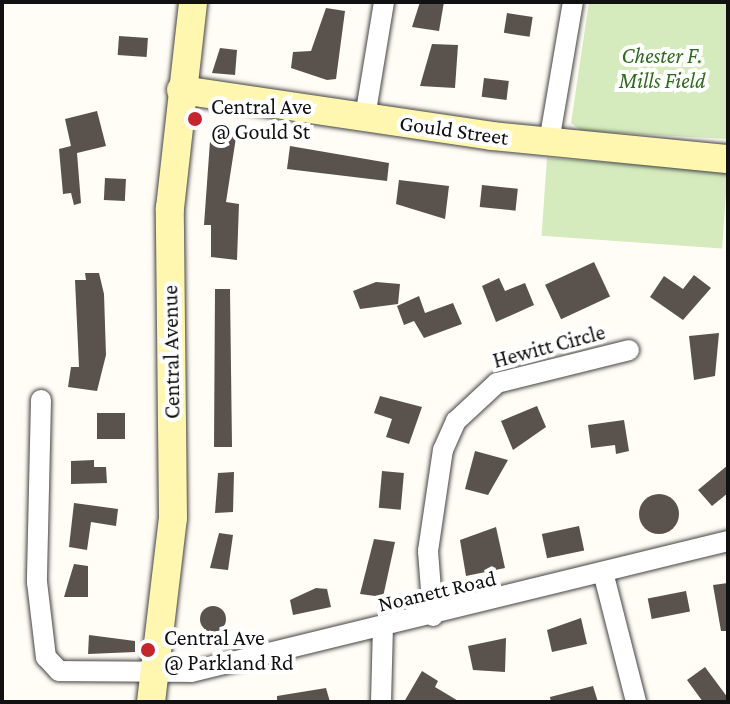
<!DOCTYPE html>
<style>
body{margin:0}
#map{position:relative;width:730px;height:704px;overflow:hidden;background:#fffdf5;font-family:"Crimson Pro",serif}
div>[style]{position:absolute}
.green>*{inset:0;background:#d5ebbd;transform-origin:0 0}
.building>*{inset:0;background:#5a524d;transform-origin:0 0}
.round{border-radius:50%}
.roads{filter:drop-shadow(0 0 2px #444) drop-shadow(0 0 2px #444)}
.street>*{height:20px;margin:-10px;padding:0 10px;transform-origin:10px;border-radius:10px;background:#fff}
.secondary>*{height:28px;margin:-14px;padding:0 14px;transform-origin:14px;border-radius:14px;background:#fff6b0}
.dots>*{width:22px;height:22px;translate:-50% -50%;box-sizing:border-box;border:4px solid #fff;border-radius:50%}
span{translate:-50% -50%;white-space:nowrap;text-align:center;line-height:1.15;-webkit-text-stroke:8px #fff;paint-order:stroke}
.park-label{font-size:22px;color:#2f6b1f;font-style:italic}
.poi-label{font-size:22px;color:#111}
.left{translate:0 -50%;text-align:left}
.street-label{font-size:22px;color:#111}
.frame{position:absolute;inset:0;border:4px solid #111;pointer-events:none}
</style>
<div id="map">
<div class="green">
<i style="clip-path:polygon(589px 2px,728px 2px,728px 139px,582px 131px,571px 123px)"></i>
<i style="left:547px;top:158px;width:181px;height:78px;rotate:4deg"></i>
</div>
<div class="building">
<i style="clip-path:polygon(420px 2px,444px 2px,439px 31px,412px 27px)"></i>
<i style="clip-path:polygon(326px 8px,345px 11px,336px 79px,327px 80px,291px 68px,293px 52px,311px 51px)"></i>
<i style="left:507px;top:13px;width:26px;height:20px;rotate:9deg"></i>
<i style="left:119px;top:36px;width:29px;height:19px;rotate:4deg"></i>
<i style="clip-path:polygon(432px 44px,458px 45px,455px 88px,420px 86px)"></i>
<i style="clip-path:polygon(220px 48px,237px 50px,235px 75px,212px 73px)"></i>
<i style="left:484px;top:78px;width:25px;height:19px;rotate:7deg"></i>
<i style="clip-path:polygon(97px 111px,106px 146px,77px 153px,81px 203px,74px 205px,71px 193px,63px 194px,59px 149px,71px 146px,65px 119px)"></i>
<i style="clip-path:polygon(211px 127px,237px 131px,226px 202px,239px 204px,237px 260px,211px 257px,211px 225px,204px 225px)"></i>
<i style="clip-path:polygon(290px 146px,389px 163px,387px 181px,287px 169px)"></i>
<i style="left:105px;top:178px;width:21px;height:22px;rotate:3deg"></i>
<i style="clip-path:polygon(399px 180px,449px 186px,445px 219px,396px 204px)"></i>
<i style="left:482px;top:185px;width:36px;height:22px;rotate:6deg"></i>
<i style="left:594px;top:262px;width:38px;height:54px;rotate:65deg"></i>
<i style="clip-path:polygon(85px 273px,99px 273px,104px 294px,106px 355px,97px 391px,68px 387px,71px 367px,79px 367px,75px 280px,86px 280px)"></i>
<i style="clip-path:polygon(694px 275px,711px 288px,683px 320px,650px 297px,664px 276px,683px 289px)"></i>
<i style="clip-path:polygon(499px 278px,505px 291px,525px 283px,534px 305px,496px 322px,482px 286px)"></i>
<i style="clip-path:polygon(376px 282px,400px 284px,398px 304px,360px 309px,353px 291px)"></i>
<i style="clip-path:polygon(215px 289px,230px 289px,232px 447px,214px 447px)"></i>
<i style="clip-path:polygon(419px 296px,425px 313px,453px 303px,462px 324px,424px 338px,414px 321px,404px 325px,397px 306px)"></i>
<i style="clip-path:polygon(719px 333px,715px 376px,694px 380px,689px 336px)"></i>
<i style="clip-path:polygon(380px 396px,422px 407px,409px 444px,386px 437px,392px 419px,374px 413px)"></i>
<i style="clip-path:polygon(537px 406px,546px 427px,513px 450px,501px 421px)"></i>
<i style="left:97px;top:413px;width:28px;height:26px"></i>
<i style="clip-path:polygon(624px 420px,629px 451px,616px 454px,615px 445px,591px 448px,588px 425px)"></i>
<i style="clip-path:polygon(475px 451px,508px 460px,488px 495px,465px 489px)"></i>
<i style="clip-path:polygon(94px 460px,94px 467px,106px 467px,107px 483px,71px 484px,71px 461px)"></i>
<i style="clip-path:polygon(728px 465px,728px 493px,712px 506px,698px 490px)"></i>
<i style="left:382px;top:471px;width:22px;height:37px;rotate:5deg"></i>
<i style="clip-path:polygon(234px 472px,233px 512px,215px 513px,218px 473px)"></i>
<i class="round" style="left:639px;top:494px;width:40px;height:40px"></i>
<i style="clip-path:polygon(74px 503px,118px 509px,116px 526px,91px 522px,87px 550px,69px 547px)"></i>
<i style="left:579px;top:526px;width:25px;height:38px;rotate:78deg"></i>
<i style="clip-path:polygon(496px 527px,505px 568px,466px 576px,460px 540px)"></i>
<i style="clip-path:polygon(219px 533px,233px 535px,228px 570px,210px 568px)"></i>
<i style="clip-path:polygon(374px 539px,395px 542px,383px 597px,360px 594px)"></i>
<i style="clip-path:polygon(74px 564px,88px 566px,88px 597px,64px 597px)"></i>
<i style="clip-path:polygon(728px 583px,728px 631px,721px 631px,713px 585px)"></i>
<i style="clip-path:polygon(316px 588px,327px 589px,331px 607px,293px 615px,290px 600px)"></i>
<i style="left:686px;top:591px;width:21px;height:39px;rotate:79deg"></i>
<i class="round" style="left:200px;top:606px;width:26px;height:26px"></i>
<i style="clip-path:polygon(581px 618px,587px 644px,552px 652px,547px 630px)"></i>
<i style="clip-path:polygon(89px 635px,135px 641px,135px 652px,88px 654px)"></i>
<i style="clip-path:polygon(506px 638px,505px 672px,473px 670px,468px 646px)"></i>
<i style="clip-path:polygon(705px 667px,728px 698px,728px 702px,703px 702px,687px 680px)"></i>
<i style="clip-path:polygon(422px 671px,438px 681px,435px 687px,460px 702px,404px 702px)"></i>
<i style="clip-path:polygon(593px 686px,598px 702px,551px 702px,550px 697px)"></i>
<i style="clip-path:polygon(326px 688px,330px 702px,277px 702px,277px 696px)"></i>
</div>
<div class="roads">
<div class="street">
<i style="left:365px;top:117px;width:117px;rotate:-80.6deg"></i>
<i style="left:549px;top:142px;width:142px;rotate:-80.3deg"></i>
<i style="left:41px;top:400px;width:182px;rotate:91.3deg"></i>
<i style="left:37px;top:582px;width:76px;rotate:83.2deg"></i>
<i style="left:46px;top:657px;width:19px;rotate:47deg"></i>
<i style="left:59px;top:671px;width:132px;rotate:0.4deg"></i>
<i style="left:191px;top:672px;width:553px;rotate:-13.71deg"></i>
<i style="left:604px;top:576px;width:130px;rotate:75.7deg"></i>
<i style="left:433px;top:616px;width:65px;rotate:-94.4deg"></i>
<i style="left:428px;top:551px;width:102px;rotate:-81.6deg"></i>
<i style="left:443px;top:450px;width:32px;rotate:-66deg"></i>
<i style="left:456px;top:421px;width:56px;rotate:-42.8deg"></i>
<i style="left:497px;top:383px;width:136px;rotate:-14deg"></i>
<i style="left:381px;top:702px;width:74px;rotate:-88.5deg"></i>
</div>
<div class="secondary">
<i style="left:181px;top:90px;width:314px;rotate:8.4deg"></i>
<i style="left:492px;top:136px;width:237px;rotate:5.6deg"></i>
<i style="left:151px;top:702px;width:185px;rotate:-83.2deg"></i>
<i style="left:173px;top:518px;width:310px;rotate:-90.6deg"></i>
<i style="left:170px;top:208px;width:207px;rotate:-83.6deg"></i>
</div>
</div>
<div class="dots">
<i style="left:195px;top:119px;background:#c4262e"></i>
<i style="left:148px;top:650px;background:#c4262e"></i>
</div>
<div class="park-label">
<span style="left:662px;top:68px">Chester F.<br>Mills Field</span>
</div>
<div class="poi-label">
<span class="left" style="left:211px;top:119px">Central Ave<br>@ Gould St</span>
<span class="left" style="left:164px;top:650px">Central Ave<br>@ Parkland Rd</span>
</div>
<div class="street-label">
<span style="left:454px;top:130px;rotate:8deg">Gould Street</span>
<span style="left:549px;top:346px;rotate:-15deg">Hewitt Circle</span>
<span style="left:171px;top:352px;rotate:-91deg">Central Avenue</span>
<span style="left:437px;top:591px;rotate:-13deg">Noanett Road</span>
</div>
<div class="frame"></div>
</div>
